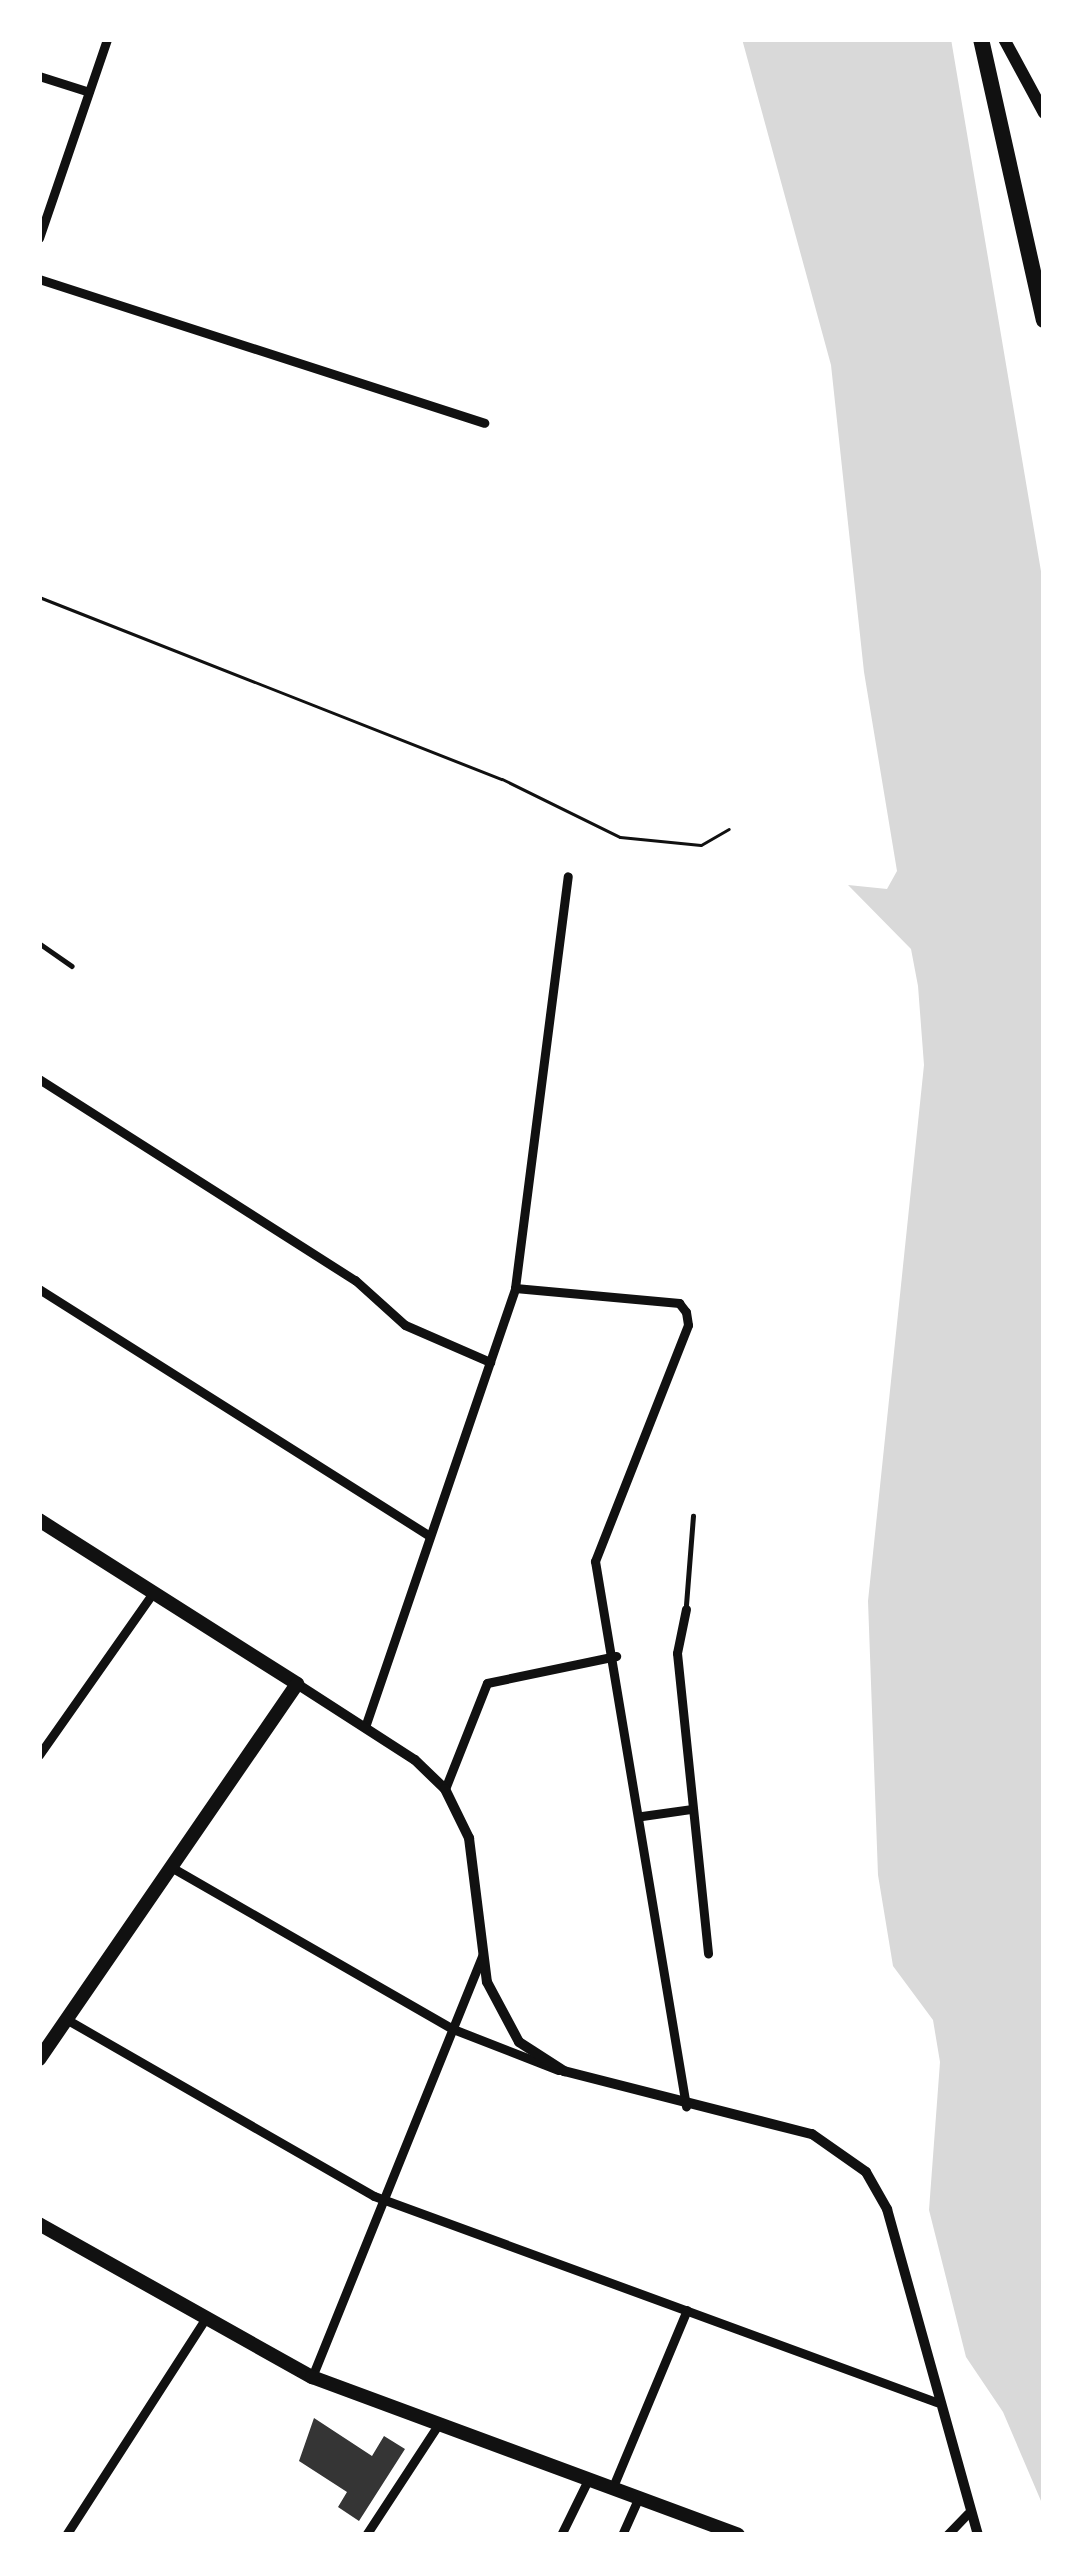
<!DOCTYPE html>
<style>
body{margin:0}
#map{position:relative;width:1083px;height:2574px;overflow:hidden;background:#fff;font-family:"Archivo Narrow",sans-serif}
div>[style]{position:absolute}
.water>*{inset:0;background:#d9d9d9}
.building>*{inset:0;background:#353535}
.path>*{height:3px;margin:-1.5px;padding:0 1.5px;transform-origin:1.5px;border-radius:1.5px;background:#111}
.service>*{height:4.5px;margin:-2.25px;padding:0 2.25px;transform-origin:2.25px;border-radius:2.25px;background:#111}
.minor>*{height:9px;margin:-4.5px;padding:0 4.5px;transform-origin:4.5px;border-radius:4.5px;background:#111}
.tertiary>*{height:10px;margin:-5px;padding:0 5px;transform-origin:5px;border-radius:5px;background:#111}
.secondary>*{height:12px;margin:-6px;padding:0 6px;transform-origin:6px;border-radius:6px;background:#111}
.primary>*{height:14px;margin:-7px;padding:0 7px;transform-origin:7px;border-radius:7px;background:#111}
.motorway>*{height:16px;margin:-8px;padding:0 8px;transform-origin:8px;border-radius:8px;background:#111}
span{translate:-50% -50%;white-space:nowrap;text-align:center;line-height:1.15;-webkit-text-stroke:9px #fff;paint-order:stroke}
.frame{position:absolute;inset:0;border:42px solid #fff;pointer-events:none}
</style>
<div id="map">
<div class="water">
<i style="clip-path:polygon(742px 39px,951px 39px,1044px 589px,1044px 2508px,1003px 2412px,966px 2357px,929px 2210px,940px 2062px,933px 2020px,893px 1966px,878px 1875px,868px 1601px,924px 1065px,918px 986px,911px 949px,848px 885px,887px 889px,897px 871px,864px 672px,831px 365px)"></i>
</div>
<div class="building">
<i style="clip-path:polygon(314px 2418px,372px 2456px,384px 2436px,405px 2449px,359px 2521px,338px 2507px,347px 2492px,299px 2461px)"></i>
</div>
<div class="path">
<i style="left:39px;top:597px;width:497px;rotate:21.5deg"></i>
<i style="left:502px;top:779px;width:131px;rotate:26.2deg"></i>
<i style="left:620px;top:837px;width:81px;rotate:5.6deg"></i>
<i style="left:701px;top:845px;width:32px;rotate:-30deg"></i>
</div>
<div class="service">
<i style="left:39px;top:943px;width:40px;rotate:34.9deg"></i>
<i style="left:686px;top:1605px;width:89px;rotate:-85.5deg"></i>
</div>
<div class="minor">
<i style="left:39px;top:76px;width:52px;rotate:17.7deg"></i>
<i style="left:39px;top:238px;width:210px;rotate:-71.1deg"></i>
<i style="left:39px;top:279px;width:468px;rotate:17.9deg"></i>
<i style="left:39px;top:1079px;width:375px;rotate:32.5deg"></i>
<i style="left:355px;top:1280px;width:67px;rotate:42deg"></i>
<i style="left:405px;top:1325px;width:93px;rotate:23.5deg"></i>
<i style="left:515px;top:1288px;width:165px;rotate:5.2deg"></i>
<i style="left:679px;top:1303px;width:11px;rotate:52deg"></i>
<i style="left:686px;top:1312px;width:13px;rotate:81deg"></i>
<i style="left:688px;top:1325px;width:254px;rotate:111.5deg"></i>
<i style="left:595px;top:1561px;width:553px;rotate:80.52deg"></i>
<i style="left:39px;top:1289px;width:462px;rotate:32.3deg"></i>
<i style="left:686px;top:1609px;width:45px;rotate:101.6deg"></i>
<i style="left:677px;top:1653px;width:302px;rotate:84.1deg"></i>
<i style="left:365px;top:1727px;width:464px;rotate:-71.1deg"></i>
<i style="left:515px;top:1288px;width:415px;rotate:-82.7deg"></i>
<i style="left:39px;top:1755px;width:198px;rotate:-54.9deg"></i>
<i style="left:445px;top:1789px;width:114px;rotate:-68.4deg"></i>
<i style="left:487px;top:1683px;width:132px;rotate:-11.8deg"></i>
<i style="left:642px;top:1816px;width:49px;rotate:-8.1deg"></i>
<i style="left:171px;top:1867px;width:325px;rotate:29.9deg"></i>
<i style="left:453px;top:2029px;width:113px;rotate:21.3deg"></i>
<i style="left:66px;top:2019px;width:355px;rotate:29.9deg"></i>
<i style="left:374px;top:2196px;width:599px;rotate:20.13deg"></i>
<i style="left:312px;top:2377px;width:456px;rotate:-68deg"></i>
<i style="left:612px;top:2489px;width:194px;rotate:-67.3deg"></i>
<i style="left:66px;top:2535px;width:255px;rotate:-57.2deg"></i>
<i style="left:366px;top:2535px;width:131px;rotate:-56.8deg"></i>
<i style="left:561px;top:2535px;width:61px;rotate:-63.9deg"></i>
<i style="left:622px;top:2535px;width:39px;rotate:-66deg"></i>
<i style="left:947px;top:2535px;width:30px;rotate:-46deg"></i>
</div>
<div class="tertiary">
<i style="left:297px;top:1684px;width:140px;rotate:32.8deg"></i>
<i style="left:415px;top:1760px;width:42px;rotate:44deg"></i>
<i style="left:445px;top:1789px;width:55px;rotate:63.9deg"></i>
<i style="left:469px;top:1838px;width:145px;rotate:82.9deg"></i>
<i style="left:487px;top:1982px;width:68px;rotate:61.9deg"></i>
<i style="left:519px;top:2042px;width:54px;rotate:32.8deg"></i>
<i style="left:564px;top:2071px;width:256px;rotate:14.3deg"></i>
<i style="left:812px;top:2134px;width:66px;rotate:35.1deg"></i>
<i style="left:866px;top:2172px;width:43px;rotate:60.4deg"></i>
<i style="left:887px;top:2209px;width:338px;rotate:74.4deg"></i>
</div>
<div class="secondary">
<i style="left:1004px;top:39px;width:84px;rotate:61.6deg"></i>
</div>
<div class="primary">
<i style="left:39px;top:1520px;width:306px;rotate:32.4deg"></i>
<i style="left:297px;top:1684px;width:455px;rotate:124.5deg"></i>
<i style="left:39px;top:2224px;width:313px;rotate:29.3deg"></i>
<i style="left:312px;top:2377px;width:454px;rotate:20.3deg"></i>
</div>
<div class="motorway">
<i style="left:981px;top:39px;width:288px;rotate:77.4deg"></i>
</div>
<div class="frame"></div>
</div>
